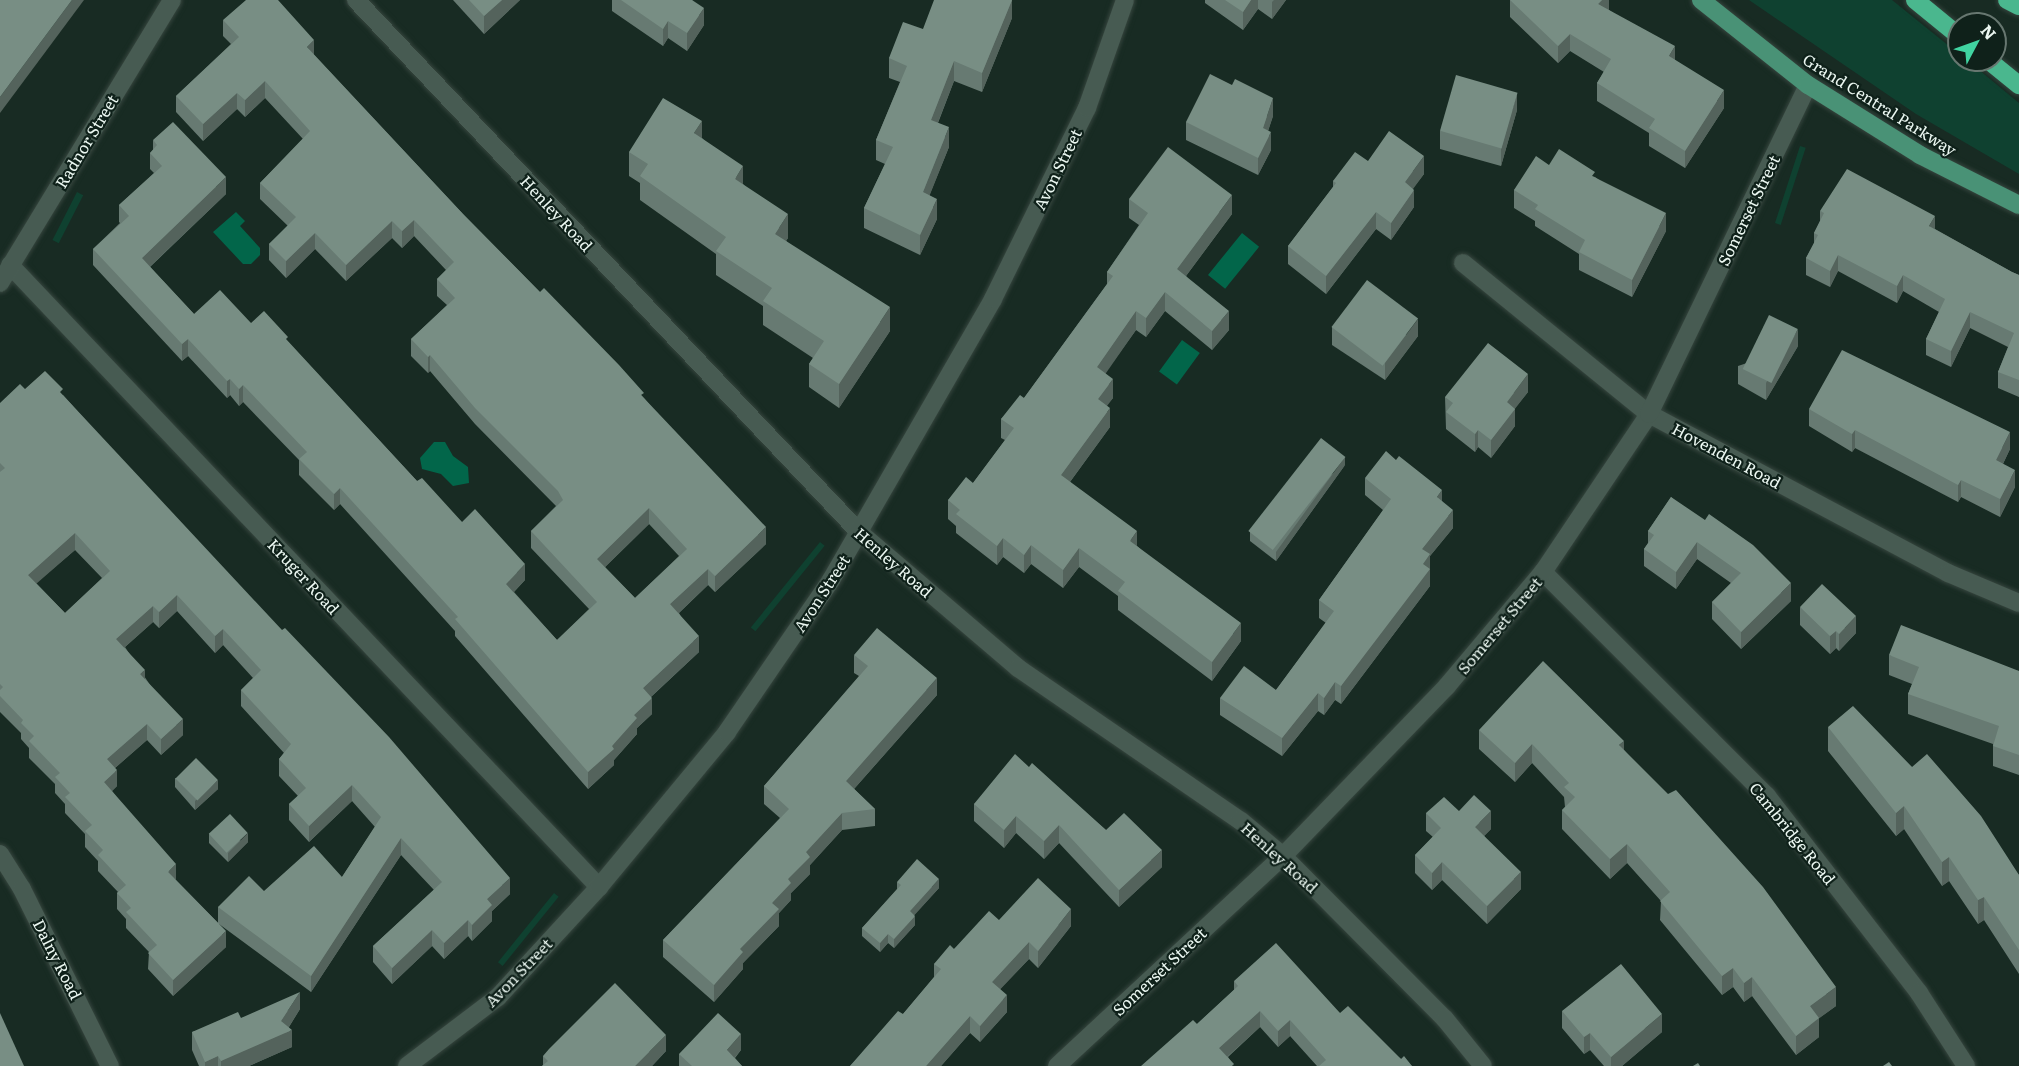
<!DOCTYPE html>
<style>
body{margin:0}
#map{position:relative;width:2019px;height:1066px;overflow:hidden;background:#182b23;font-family:Literata,serif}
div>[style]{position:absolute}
.green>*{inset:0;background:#0f4130;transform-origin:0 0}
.water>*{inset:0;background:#02664a;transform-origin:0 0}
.roads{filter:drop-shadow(0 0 2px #36453e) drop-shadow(0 0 2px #36453e)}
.minor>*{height:18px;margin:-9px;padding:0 9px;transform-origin:9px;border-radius:9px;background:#475b52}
.major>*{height:18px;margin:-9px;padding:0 9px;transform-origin:9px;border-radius:9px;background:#499276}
.highway>*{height:18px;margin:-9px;padding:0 9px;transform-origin:9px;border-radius:9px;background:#4ab78e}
.wall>*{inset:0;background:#677a72}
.shaded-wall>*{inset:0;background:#54635c}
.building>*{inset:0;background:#788e84;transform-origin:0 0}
span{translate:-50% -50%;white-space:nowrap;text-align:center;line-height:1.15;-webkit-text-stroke:4.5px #0f211a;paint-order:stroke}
.street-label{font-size:16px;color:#ebf7f1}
.north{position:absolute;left:1947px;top:12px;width:60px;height:60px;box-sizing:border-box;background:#0f211a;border:2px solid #677770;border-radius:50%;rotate:49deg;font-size:16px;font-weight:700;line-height:24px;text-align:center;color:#ebf7f1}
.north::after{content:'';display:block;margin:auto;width:21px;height:27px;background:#40d4a1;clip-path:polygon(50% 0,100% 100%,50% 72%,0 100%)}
</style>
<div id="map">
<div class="green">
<i style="clip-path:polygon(1749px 0,1892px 0,1959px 54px,1959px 60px,1967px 60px,2019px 103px,2019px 174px,1916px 114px)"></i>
<i style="left:1800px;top:146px;width:6px;height:81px;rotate:18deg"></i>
<i style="left:77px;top:192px;width:7px;height:54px;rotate:27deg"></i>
<i style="left:820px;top:542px;width:6px;height:110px;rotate:39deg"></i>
<i style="left:554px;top:893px;width:6px;height:89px;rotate:39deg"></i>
</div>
<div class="water">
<i style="clip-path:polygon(236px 212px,245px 221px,240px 226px,260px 248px,260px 255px,251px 264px,243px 264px,213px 232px)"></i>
<i style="left:1242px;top:233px;width:22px;height:54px;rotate:39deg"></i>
<i style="left:1182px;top:340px;width:22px;height:39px;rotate:36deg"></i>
<i style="clip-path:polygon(434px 442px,445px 442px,453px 456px,468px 467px,469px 483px,453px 486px,441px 474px,422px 469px,420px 458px)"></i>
</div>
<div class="roads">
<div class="minor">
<i style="left:356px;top:0;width:734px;rotate:46.6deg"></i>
<i style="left:860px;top:533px;width:208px;rotate:40.5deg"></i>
<i style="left:1018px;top:668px;width:270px;rotate:34.5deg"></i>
<i style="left:1241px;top:821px;width:55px;rotate:39.8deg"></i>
<i style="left:1283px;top:856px;width:230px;rotate:45.2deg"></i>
<i style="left:1445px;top:1019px;width:60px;rotate:51deg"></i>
<i style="left:1463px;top:263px;width:240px;rotate:39.1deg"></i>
<i style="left:1649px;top:414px;width:339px;rotate:28deg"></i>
<i style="left:1948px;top:573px;width:77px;rotate:22.9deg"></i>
<i style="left:10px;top:265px;width:857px;rotate:46.56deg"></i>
<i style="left:0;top:283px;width:331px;rotate:-58.7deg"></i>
<i style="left:1543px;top:572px;width:317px;rotate:45deg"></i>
<i style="left:1767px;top:796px;width:249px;rotate:52.3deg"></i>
<i style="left:1919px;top:993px;width:87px;rotate:57.2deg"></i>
<i style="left:0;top:854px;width:41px;rotate:57.8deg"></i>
<i style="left:22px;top:889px;width:198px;rotate:63.6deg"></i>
<i style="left:407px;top:1066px;width:114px;rotate:-37.2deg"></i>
<i style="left:498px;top:997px;width:149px;rotate:-47.4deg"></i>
<i style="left:599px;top:887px;width:201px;rotate:-50.4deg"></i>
<i style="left:727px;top:732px;width:184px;rotate:-55.6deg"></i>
<i style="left:831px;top:580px;width:324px;rotate:-60deg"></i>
<i style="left:993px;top:299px;width:213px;rotate:-63.8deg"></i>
<i style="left:1087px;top:108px;width:114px;rotate:-70.6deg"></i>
<i style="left:1057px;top:1066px;width:309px;rotate:-42.9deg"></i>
<i style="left:1283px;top:856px;width:236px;rotate:-46deg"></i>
<i style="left:1447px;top:686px;width:149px;rotate:-49.9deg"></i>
<i style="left:1543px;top:572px;width:190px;rotate:-56.1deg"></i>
<i style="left:1649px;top:414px;width:365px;rotate:-64.2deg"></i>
</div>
<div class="major">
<i style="left:1701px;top:0;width:137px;rotate:38.5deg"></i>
<i style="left:1808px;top:85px;width:132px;rotate:32deg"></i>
<i style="left:1920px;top:155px;width:111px;rotate:26.8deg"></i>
</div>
<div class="highway">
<i style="left:1915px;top:0;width:57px;rotate:39.3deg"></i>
<i style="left:2007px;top:0;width:13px;rotate:27deg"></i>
<i style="left:1988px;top:60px;width:40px;rotate:39deg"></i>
</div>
</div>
<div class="wall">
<i style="clip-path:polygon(453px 0,520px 0,484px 34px)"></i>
<i style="clip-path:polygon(612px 0,692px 0,704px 25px,687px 51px,668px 38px,663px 46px,612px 11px)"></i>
<i style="clip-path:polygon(1012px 0,1012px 18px,982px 92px,954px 81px,938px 123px,949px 147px,929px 196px,937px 219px,920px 255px,864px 228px,864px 208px,885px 164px,876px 160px,876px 140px,900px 82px,889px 78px,889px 58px,923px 29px)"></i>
<i style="clip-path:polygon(1205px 0,1286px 0,1272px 19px,1258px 9px,1243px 30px,1205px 3px)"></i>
<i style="clip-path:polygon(1510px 0,1609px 0,1609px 10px,1675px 60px,1724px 108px,1685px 168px,1649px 146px,1649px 133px,1597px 101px,1597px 83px,1604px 72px,1570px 51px,1558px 63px,1510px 17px)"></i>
<i style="clip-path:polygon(evenodd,223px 20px,314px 55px,463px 214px,644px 398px,766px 544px,715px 592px,708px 585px,679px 613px,699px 652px,651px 697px,652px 714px,637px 728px,637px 734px,614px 760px,614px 765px,588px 789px,455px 636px,455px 631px,340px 504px,334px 510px,299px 475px,299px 460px,243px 402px,239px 406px,230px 395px,227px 398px,188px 356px,182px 361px,93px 265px,93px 249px,120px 223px,119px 222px,119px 205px,154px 173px,150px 169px,150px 153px,153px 150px,153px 140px,226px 194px,150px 267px,194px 314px,251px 323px,288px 342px,417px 481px,525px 580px,514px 592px,557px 640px,589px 609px,531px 548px,531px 531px,556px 506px,475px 424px,430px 371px,428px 373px,411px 356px,411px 339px,447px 305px,437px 296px,437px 279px,446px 270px,414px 236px,402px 248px,392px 238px,346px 281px,315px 249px,286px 278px,269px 260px,269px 244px,288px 226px,260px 199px,260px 183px,303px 139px,265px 98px,245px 117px,237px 109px,203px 141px,176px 112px,176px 96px,231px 44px,223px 36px,223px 20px,649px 524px,679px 556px,635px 598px,605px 567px,649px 524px)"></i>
<i style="clip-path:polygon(1517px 110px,1501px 166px,1440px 149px,1440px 131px)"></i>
<i style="clip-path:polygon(1273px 116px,1268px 131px,1271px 150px,1258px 175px,1186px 140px,1186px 122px)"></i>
<i style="clip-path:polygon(702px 138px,743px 184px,788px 238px,786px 241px,890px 331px,839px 408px,809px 387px,809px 364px,813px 358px,763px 325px,763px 306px,716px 275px,716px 254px,640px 200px,640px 183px,629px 176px,629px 152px)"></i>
<i style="clip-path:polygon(1368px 161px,1424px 174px,1413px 188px,1414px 207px,1391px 240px,1376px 229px,1326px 294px,1288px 264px,1288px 246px,1333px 187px,1333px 181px)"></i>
<i style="clip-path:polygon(1549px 165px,1595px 177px,1666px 231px,1632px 297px,1579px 270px,1579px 254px,1535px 226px,1535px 221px,1514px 208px,1514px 190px)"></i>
<i style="clip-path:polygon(1129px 199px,1232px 214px,1186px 276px,1229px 330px,1212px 350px,1165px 311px,1146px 337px,1136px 330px,1105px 373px,1113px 398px,1106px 406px,1110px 427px,1070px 482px,1137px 546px,1241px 641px,1212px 681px,1118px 610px,1118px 596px,1079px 567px,1063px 588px,1031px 564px,1024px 573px,1003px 557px,997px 565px,956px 533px,956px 526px,948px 519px,948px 500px,973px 483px,1005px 440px,1001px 438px,1001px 419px,1024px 398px,1107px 284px,1107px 272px,1139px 225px,1129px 218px)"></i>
<i style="clip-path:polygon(1820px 211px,1935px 229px,2012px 272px,2019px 275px,2019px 397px,1998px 388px,1998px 372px,2008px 347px,1970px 328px,1951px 367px,1926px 355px,1926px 339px,1939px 312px,1903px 291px,1897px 303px,1838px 271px,1830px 287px,1806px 275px,1806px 258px,1814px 244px,1814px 233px,1820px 221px)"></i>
<i style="clip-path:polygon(1332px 327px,1418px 336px,1385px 380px,1332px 345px)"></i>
<i style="clip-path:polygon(1798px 346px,1766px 400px,1738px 384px,1738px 366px)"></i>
<i style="clip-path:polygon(1528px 392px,1515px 408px,1515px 426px,1491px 458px,1478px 447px,1475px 452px,1446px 429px,1445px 397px)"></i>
<i style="clip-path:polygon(evenodd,63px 395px,510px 894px,492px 911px,492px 921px,472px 941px,468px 936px,444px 959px,432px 946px,392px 984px,373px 962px,373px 946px,434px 890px,401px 855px,311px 992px,219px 924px,226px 947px,173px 996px,148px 969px,149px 952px,126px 928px,126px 919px,117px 909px,117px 893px,118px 892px,98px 871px,98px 861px,85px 847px,85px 834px,65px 813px,65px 804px,55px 793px,55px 784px,29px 758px,29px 748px,21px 739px,21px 733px,0 712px,0 403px,63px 395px,75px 550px,102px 578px,65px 613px,36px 583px,75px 550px,63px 395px,177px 611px,215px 653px,223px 645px,253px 678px,241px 690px,241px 706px,284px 753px,279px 759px,279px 776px,298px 796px,289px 804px,289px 820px,309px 842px,352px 801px,375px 827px,342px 877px,264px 891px,218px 907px,218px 923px,176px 880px,112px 791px,117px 786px,115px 768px,147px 740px,161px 755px,183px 735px,125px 647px,153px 622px,159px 628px,177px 611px)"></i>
<i style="clip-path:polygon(1809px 409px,2010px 449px,2003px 464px,2015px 487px,2000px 517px,1961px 497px,1958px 502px,1855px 448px,1852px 452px,1809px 426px)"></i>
<i style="clip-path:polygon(1345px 465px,1276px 561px,1250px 541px,1250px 532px)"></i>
<i style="clip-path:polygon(1365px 478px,1442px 501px,1453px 528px,1430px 556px,1430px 586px,1341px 704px,1335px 700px,1324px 715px,1318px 711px,1282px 756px,1220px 715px,1220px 698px,1276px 690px,1326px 623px,1319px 618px,1319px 600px,1383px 510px,1365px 495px)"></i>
<i style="clip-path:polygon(1671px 497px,1791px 601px,1741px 649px,1712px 619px,1712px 602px,1731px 583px,1697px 559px,1676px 589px,1644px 566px,1644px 549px,1648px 543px,1648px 531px)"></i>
<i style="clip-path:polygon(1800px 607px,1856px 633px,1839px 651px,1836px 648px,1830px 654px,1800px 625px)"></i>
<i style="clip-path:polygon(854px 655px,937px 695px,854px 789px,875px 809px,875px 826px,842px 830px,810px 865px,810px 874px,791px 893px,791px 900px,779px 913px,779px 926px,743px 963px,743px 969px,714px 1002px,663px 957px,663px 940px,780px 818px,764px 804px,764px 786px,859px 676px,854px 673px)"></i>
<i style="clip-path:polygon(1889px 655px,2019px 671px,2019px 775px,1993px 766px,1993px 744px,1908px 714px,1908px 694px,1912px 684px,1889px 675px)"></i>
<i style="clip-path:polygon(1828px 727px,1912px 767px,2019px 875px,2019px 974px,1984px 920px,1978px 924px,1949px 881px,1942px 886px,1904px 829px,1896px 836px,1828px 751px)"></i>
<i style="clip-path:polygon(1479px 730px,1624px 750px,1836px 1006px,1819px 1018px,1819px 1037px,1796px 1055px,1752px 996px,1744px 1002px,1733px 987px,1722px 995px,1660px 920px,1661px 901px,1627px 863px,1610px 879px,1562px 829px,1562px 810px,1565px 807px,1564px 797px,1532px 763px,1515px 782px,1479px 749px)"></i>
<i style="clip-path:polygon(1029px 767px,1106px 830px,1162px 867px,1119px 907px,1059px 843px,1044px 859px,1016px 833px,1004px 848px,974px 821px,974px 804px)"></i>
<i style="clip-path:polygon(175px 778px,218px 789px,195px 810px,175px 787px)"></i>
<i style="clip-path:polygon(1459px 811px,1491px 829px,1484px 836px,1521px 889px,1487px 924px,1442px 880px,1432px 890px,1415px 873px,1415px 855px,1433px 837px,1426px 831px,1426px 813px)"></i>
<i style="clip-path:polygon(209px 834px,248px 842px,228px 862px,209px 843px)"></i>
<i style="clip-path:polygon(897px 882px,939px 888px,914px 915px,915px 925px,894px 948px,888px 943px,880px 952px,862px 936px,862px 928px,897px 889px)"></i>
<i style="clip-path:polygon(999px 920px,1071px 926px,1038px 968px,1029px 959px,1000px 989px,1007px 1012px,980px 1042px,970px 1033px,941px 1066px,850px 1066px,903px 1014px,934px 977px,934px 964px,954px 949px)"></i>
<i style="clip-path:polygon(1234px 981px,1340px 1013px,1401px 1059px,1412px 1066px,1317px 1066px,1290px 1036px,1278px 1047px,1260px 1027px,1228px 1057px,1234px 1066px,1197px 1024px,1234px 990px)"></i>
<i style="clip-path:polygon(300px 1009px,289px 1027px,292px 1047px,249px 1066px,199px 1066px,192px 1050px,192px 1032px,241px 1018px)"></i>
<i style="clip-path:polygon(1562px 1011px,1662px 1032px,1622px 1066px,1604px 1066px,1590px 1050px,1584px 1054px,1562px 1028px)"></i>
<i style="clip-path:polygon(741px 1050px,735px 1058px,742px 1066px,679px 1066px,679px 1054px)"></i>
<i style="clip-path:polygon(666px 1051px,652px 1066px,542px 1066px,543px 1065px,543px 1056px)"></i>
</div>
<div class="shaded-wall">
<i style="clip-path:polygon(72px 0,84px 0,0 113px,0 97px)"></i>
<i style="clip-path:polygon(502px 0,520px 0,484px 34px,484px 16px)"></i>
<i style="clip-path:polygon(1012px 0,1012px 18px,982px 92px,982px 73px)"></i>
<i style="clip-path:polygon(1251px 0,1258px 0,1258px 9px,1243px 30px,1243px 12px)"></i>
<i style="clip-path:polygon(1274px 0,1286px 0,1272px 19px,1272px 2px)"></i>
<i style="clip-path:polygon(1602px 0,1609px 0,1609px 11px,1598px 4px)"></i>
<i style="clip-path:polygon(704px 8px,704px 25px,687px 51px,687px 33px)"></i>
<i style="clip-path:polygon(668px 21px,668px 38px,663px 46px,663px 29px)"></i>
<i style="clip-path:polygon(1570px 34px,1570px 51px,1558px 63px,1558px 46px)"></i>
<i style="clip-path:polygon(314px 40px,314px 56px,307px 47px)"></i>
<i style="clip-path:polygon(1675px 46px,1675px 63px,1669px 56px)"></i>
<i style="clip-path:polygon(954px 61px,954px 81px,931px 140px,931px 120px)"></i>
<i style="clip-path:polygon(265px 81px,265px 98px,245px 117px,245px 100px)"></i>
<i style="clip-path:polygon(1724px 90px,1724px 108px,1685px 168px,1685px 151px)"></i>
<i style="clip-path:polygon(237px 93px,237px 109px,203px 141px,203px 124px)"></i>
<i style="clip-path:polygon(1517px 93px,1517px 110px,1501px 166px,1501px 149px)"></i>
<i style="clip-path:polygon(1273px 98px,1273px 116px,1263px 146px,1263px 128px)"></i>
<i style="clip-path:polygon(702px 121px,702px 145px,694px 133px)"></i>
<i style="clip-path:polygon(949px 127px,949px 147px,923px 212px,923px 192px)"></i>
<i style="clip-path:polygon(1271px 132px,1271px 150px,1258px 175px,1258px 158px)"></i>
<i style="clip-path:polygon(1424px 156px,1424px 174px,1405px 200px,1405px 182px)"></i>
<i style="clip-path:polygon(743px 166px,743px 189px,735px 179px)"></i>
<i style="clip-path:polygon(226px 177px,226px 194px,142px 274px,142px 258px)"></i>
<i style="clip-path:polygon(1414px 190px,1414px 207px,1391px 240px,1391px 223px)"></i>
<i style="clip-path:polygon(1232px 195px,1232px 214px,1177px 288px,1177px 269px)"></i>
<i style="clip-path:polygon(937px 199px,937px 219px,920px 255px,920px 235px)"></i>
<i style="clip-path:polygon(1376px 212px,1376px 229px,1326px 294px,1326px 276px)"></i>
<i style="clip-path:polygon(1666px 213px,1666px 231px,1632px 297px,1632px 280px)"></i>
<i style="clip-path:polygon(788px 214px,788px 238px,775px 257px,775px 234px)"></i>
<i style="clip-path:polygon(1935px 216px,1935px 232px,1929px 226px)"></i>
<i style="clip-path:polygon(414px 220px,414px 236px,402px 248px,402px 231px)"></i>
<i style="clip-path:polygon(392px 221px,392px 238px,346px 281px,346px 265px)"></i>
<i style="clip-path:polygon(315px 233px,315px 249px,286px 278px,286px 261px)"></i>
<i style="clip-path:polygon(1838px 255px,1838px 271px,1830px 287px,1830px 271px)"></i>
<i style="clip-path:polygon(1903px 275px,1903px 291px,1897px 303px,1897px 286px)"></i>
<i style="clip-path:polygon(1165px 292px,1165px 311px,1146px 337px,1146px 318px)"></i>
<i style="clip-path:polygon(890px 307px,890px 331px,839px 408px,839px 384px)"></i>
<i style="clip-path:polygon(1136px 311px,1136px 330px,1097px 386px,1097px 367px)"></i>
<i style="clip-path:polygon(1229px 311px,1229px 330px,1212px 350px,1212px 331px)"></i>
<i style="clip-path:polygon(1970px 312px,1970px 328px,1951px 367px,1951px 351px)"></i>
<i style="clip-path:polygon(1418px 319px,1418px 336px,1385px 380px,1385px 363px)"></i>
<i style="clip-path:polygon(1798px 329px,1798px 346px,1766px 400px,1766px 383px)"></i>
<i style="clip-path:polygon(188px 339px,188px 356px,182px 361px,182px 344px)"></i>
<i style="clip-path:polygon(430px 355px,430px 371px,428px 373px,428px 357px)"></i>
<i style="clip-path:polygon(1528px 374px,1528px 392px,1507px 419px,1507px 402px)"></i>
<i style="clip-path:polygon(230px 379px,230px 395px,227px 398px,227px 381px)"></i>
<i style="clip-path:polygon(1113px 379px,1113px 398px,1098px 418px,1098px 399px)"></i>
<i style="clip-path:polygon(243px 385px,243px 402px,239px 406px,239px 389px)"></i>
<i style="clip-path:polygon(1110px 408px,1110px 427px,1061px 494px,1061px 475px)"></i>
<i style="clip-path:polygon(1515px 409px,1515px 426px,1491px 458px,1491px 440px)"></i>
<i style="clip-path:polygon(1478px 430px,1478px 447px,1475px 452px,1475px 434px)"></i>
<i style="clip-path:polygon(1855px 430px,1855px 448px,1852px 452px,1852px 434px)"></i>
<i style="clip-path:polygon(2010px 432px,2010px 449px,1996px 478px,1996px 460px)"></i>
<i style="clip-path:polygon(1345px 457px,1345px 465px,1276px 561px,1276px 552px)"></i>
<i style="clip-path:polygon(2015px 470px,2015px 487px,2000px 517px,2000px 499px)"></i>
<i style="clip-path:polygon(1961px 480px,1961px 497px,1958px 502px,1958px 485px)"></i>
<i style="clip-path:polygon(340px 488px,340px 504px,334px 510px,334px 494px)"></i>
<i style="clip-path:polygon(1442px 490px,1442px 508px,1437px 497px)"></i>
<i style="clip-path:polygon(649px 508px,649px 524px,597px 575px,597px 559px)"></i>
<i style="clip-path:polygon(1453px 510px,1453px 528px,1430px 556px,1430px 586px,1341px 704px,1341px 686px,1422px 549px)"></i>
<i style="clip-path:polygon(766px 527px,766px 544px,715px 592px,715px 576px)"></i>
<i style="clip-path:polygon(1137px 531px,1137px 550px,1130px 541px)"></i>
<i style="clip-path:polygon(75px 533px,75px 550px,28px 591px,28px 575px)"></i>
<i style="clip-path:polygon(1003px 538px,1003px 557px,997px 565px,997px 546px)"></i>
<i style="clip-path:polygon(1697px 542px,1697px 559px,1676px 589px,1676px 572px)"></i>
<i style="clip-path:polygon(1031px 545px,1031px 564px,1024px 573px,1024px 555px)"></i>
<i style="clip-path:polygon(1079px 548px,1079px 567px,1063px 588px,1063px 570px)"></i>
<i style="clip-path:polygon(525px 564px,525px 580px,506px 600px,506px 584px)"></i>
<i style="clip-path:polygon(708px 569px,708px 585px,670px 621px,670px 604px)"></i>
<i style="clip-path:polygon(1791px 583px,1791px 601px,1741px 649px,1741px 632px)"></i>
<i style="clip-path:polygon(177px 595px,177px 611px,159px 628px,159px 612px)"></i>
<i style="clip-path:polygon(153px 606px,153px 622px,116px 655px,116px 639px)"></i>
<i style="clip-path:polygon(1856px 616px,1856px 633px,1839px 651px,1839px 634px)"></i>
<i style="clip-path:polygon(1241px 623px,1241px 641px,1212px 681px,1212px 662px)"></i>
<i style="clip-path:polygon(223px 629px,223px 645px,215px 653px,215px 636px)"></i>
<i style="clip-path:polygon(1836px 631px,1836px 648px,1830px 654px,1830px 636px)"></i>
<i style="clip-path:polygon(699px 636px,699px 652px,643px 704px,643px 688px)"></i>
<i style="clip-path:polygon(145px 670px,145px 686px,140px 674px)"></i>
<i style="clip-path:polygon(937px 678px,937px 695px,846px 798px,846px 781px)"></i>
<i style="clip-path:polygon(1335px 682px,1335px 700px,1324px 715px,1324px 698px)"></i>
<i style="clip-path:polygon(1318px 693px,1318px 711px,1282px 756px,1282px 738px)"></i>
<i style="clip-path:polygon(652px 698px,652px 714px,637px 728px,637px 734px,614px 760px,614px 765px,588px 789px,588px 772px,612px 746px,634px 715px)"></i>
<i style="clip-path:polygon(183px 719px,183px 735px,161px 755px,161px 739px)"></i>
<i style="clip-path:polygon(147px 724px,147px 740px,107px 775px,107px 759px)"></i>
<i style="clip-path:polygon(1624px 741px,1624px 760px,1619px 745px)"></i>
<i style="clip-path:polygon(1532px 744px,1532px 763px,1515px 782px,1515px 763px)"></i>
<i style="clip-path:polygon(117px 770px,117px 786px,104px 798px,104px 782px)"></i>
<i style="clip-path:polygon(218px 780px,218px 789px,195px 810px,195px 801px)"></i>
<i style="clip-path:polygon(352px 785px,352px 801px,309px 842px,309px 826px)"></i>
<i style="clip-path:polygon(1904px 806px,1904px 829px,1896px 836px,1896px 813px)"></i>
<i style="clip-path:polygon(1491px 811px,1491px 829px,1475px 845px,1475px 827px)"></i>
<i style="clip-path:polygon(842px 813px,842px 830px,810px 865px,810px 874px,791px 893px,791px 900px,779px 913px,779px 926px,743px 963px,743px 969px,714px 1002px,714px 985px,772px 903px,806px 852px)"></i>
<i style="clip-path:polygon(1016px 816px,1016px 833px,1004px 848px,1004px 830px)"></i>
<i style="clip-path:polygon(1059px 825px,1059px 843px,1044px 859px,1044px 841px)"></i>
<i style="clip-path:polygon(248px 833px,248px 842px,228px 862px,228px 853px)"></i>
<i style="clip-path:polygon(401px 838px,401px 855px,311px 992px,311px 976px)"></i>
<i style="clip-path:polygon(1627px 844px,1627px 863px,1610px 879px,1610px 859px)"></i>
<i style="clip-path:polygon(1162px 850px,1162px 867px,1119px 907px,1119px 890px)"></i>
<i style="clip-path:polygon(1949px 857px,1949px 881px,1942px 886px,1942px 862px)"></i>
<i style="clip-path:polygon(1442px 862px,1442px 880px,1432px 890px,1432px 873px)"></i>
<i style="clip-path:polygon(176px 864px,176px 880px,168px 872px)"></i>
<i style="clip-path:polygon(1521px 872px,1521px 889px,1487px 924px,1487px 906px)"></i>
<i style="clip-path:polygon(510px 878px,510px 894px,492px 911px,492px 921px,472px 941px,472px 925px,487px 899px)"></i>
<i style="clip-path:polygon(939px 879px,939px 888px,910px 920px,910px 911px)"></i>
<i style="clip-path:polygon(1984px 897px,1984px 920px,1978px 924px,1978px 900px)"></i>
<i style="clip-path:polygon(1071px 909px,1071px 926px,1038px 968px,1038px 951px)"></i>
<i style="clip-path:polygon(915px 916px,915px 925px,894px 948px,894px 939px)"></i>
<i style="clip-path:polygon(468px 920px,468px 936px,444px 959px,444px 943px)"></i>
<i style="clip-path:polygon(432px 930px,432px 946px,392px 984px,392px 968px)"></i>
<i style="clip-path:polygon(226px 931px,226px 947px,173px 996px,173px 980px)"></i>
<i style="clip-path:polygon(888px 934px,888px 943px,880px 952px,880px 943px)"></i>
<i style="clip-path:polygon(1029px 942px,1029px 959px,992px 998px,992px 982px)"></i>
<i style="clip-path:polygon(1733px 968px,1733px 987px,1722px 995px,1722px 976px)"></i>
<i style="clip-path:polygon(1752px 977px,1752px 996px,1744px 1002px,1744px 983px)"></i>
<i style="clip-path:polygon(1836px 987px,1836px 1006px,1810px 1025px,1810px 1006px)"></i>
<i style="clip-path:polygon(300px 992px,300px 1009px,285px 1033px,292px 1030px,292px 1047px,249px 1066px,221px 1066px,221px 1061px,281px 1021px)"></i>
<i style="clip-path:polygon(1007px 995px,1007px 1012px,980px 1042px,980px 1026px)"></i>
<i style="clip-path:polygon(1260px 1011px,1260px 1027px,1219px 1064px,1219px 1048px)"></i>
<i style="clip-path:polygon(1662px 1014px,1662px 1032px,1622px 1066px,1611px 1066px,1611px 1057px)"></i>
<i style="clip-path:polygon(970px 1016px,970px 1033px,941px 1066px,926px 1066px)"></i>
<i style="clip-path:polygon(1819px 1018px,1819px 1037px,1796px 1055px,1796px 1036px)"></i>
<i style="clip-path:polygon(1290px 1020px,1290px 1036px,1278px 1047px,1278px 1031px)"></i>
<i style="clip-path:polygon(1590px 1033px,1590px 1050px,1584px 1054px,1584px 1037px)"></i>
<i style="clip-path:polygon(741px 1034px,741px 1050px,727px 1066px,727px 1050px)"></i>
<i style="clip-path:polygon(666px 1035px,666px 1051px,652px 1066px,635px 1066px)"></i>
<i style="clip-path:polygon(218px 1056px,218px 1066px,205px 1066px,205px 1062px)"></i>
</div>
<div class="building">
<i style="clip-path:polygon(0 0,72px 0,0 97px)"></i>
<i style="clip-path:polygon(evenodd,246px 0,278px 0,314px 40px,307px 47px,463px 214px,540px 292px,544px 288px,619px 365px,644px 393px,641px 395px,766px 527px,715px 576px,708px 569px,670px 604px,699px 636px,643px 688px,652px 698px,634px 715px,637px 718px,612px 746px,614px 749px,588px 772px,455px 619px,458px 617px,340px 488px,334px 494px,299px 459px,307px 452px,243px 385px,239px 389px,230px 379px,227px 381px,188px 339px,182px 344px,93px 249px,129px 216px,119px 205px,162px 166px,150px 153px,157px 145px,153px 140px,173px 122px,226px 177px,142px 258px,194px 314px,220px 290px,251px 323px,264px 311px,288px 337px,286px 339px,417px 481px,422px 478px,462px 522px,475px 509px,525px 564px,506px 584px,557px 640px,597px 602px,531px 531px,563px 500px,558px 491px,475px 408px,430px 355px,428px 357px,411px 339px,455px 298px,437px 279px,454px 262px,414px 220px,402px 231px,392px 221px,346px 265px,315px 233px,286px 261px,269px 244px,296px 217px,260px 183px,310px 131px,265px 81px,245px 100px,237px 93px,203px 124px,176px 96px,239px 37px,223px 20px,246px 0,649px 508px,687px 549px,635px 598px,597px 559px,649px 508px)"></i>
<i style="clip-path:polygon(469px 0,502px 0,484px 16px)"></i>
<i style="clip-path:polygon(621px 0,692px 0,704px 8px,687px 33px,668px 21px,663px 29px)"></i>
<i style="clip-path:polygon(934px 0,1012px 0,982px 73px,954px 61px,931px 120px,949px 127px,923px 192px,937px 199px,920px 235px,864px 208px,893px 147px,876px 140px,907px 66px,889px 58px,903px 22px,923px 29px)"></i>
<i style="clip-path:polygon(1225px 0,1251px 0,1243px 12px)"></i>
<i style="clip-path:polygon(1510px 0,1602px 0,1598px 4px,1675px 46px,1669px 56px,1724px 90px,1685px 151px,1649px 128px,1655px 119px,1597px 83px,1611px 59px,1570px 34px,1558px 46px)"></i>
<i style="clip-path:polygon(1210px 74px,1232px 85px,1235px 79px,1273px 98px,1263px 128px,1271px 132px,1258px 158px,1186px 122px)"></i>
<i style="left:1456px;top:75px;width:64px;height:58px;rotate:16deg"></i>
<i style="clip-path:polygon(663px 98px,702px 121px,694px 133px,743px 166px,735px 179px,788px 214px,775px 234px,890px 307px,839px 384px,809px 364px,824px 341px,763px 301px,772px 288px,716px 251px,726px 237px,640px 176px,648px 164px,629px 152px)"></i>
<i style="clip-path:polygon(1389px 131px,1424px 156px,1405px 182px,1414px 190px,1391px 223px,1376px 212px,1326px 276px,1288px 246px,1336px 183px,1333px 181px,1355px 152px,1368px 161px)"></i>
<i style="clip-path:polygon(1168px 147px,1232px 195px,1177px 269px,1229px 311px,1212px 331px,1165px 292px,1146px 318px,1136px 311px,1097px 367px,1113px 379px,1098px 399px,1110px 408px,1061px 475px,1137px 531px,1130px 541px,1241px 623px,1212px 662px,1118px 591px,1125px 582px,1079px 548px,1063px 570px,1031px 545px,1024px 555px,1003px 538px,997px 546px,956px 514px,960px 510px,948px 500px,966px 477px,973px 483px,1014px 428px,1001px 419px,1020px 395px,1024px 398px,1113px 276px,1107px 272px,1148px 213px,1129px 199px)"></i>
<i style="clip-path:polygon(1559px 149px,1595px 172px,1592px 176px,1666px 213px,1632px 280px,1579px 252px,1585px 240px,1535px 209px,1538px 205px,1514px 190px,1536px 156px,1549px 165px)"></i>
<i style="clip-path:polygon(1847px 169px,1935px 216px,1929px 226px,2012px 272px,2019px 275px,2019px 380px,1998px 372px,2014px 333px,1970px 312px,1951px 351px,1926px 339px,1945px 299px,1903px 275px,1897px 286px,1838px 255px,1830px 271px,1806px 258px,1818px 235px,1814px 233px,1824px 213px,1820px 211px)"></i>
<i style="left:1367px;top:280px;width:64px;height:59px;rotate:37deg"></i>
<i style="left:1769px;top:315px;width:32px;height:60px;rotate:26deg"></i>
<i style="clip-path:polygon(1488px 343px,1528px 374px,1507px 402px,1515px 409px,1491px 440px,1478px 430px,1475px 434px,1446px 412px,1453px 403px,1445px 397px)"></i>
<i style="clip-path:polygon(1842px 350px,2010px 432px,1996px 460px,2015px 470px,2000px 499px,1961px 480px,1958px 485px,1855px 430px,1852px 434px,1809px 409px)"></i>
<i style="clip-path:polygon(evenodd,45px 371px,63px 389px,60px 392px,282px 630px,285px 628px,389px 737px,510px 878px,487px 899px,492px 905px,472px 925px,468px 920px,444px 943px,432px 930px,392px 968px,373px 946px,442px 882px,401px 838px,311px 976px,218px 907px,249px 876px,264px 891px,314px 846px,342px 877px,381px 817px,352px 785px,309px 826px,289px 804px,306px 788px,279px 759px,291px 744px,241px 690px,261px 670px,223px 629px,215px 636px,177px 595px,159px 612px,153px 606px,116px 639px,145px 670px,140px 674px,183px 719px,161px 739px,147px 724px,107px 759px,117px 770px,104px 782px,176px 864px,168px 872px,226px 931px,173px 980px,148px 953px,157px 945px,126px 912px,131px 908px,117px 893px,126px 885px,98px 855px,103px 850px,85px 831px,92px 825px,65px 797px,70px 793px,55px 777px,60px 773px,29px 741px,34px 736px,21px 723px,23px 720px,0 696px,0 690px,3px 687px,0 684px,0 472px,5px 468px,0 463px,0 403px,20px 384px,25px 389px,45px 371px,75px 533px,110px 571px,65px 613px,28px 575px,75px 533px)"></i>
<i style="left:1321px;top:438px;width:31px;height:118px;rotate:38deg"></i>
<i style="clip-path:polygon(1386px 451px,1396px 460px,1399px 456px,1442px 490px,1437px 497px,1453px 510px,1422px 549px,1430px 554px,1423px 564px,1430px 569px,1341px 686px,1335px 682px,1324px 698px,1318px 693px,1282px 738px,1220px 698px,1244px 666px,1276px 690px,1334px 611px,1319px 600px,1391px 499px,1365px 478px)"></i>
<i style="clip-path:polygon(1671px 497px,1705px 520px,1709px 514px,1753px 545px,1791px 583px,1741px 632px,1712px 602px,1741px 573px,1697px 542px,1676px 572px,1644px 549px,1654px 535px,1648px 531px)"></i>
<i style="clip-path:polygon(1822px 584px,1856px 616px,1839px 634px,1836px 631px,1830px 636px,1800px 607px)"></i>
<i style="clip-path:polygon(1901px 625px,2019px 671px,2019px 755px,1993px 746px,1999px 726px,1908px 694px,1919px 667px,1889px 655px)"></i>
<i style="clip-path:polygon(877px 628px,937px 678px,846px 781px,875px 809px,842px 813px,806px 852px,810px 857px,788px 879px,791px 883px,772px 903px,779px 909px,740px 949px,743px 952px,714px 985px,663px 940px,789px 809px,764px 786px,868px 666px,854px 655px)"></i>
<i style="clip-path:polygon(1543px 661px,1624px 741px,1619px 745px,1668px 794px,1676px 790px,1763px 887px,1836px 987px,1810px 1006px,1819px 1018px,1796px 1036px,1752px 977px,1744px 983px,1733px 968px,1722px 976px,1660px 901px,1670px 892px,1627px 844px,1610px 859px,1562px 810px,1575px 797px,1564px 787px,1569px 783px,1532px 744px,1515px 763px,1479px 730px)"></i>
<i style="clip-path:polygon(1853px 706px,1912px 767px,1927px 754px,1981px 816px,2019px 875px,2019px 950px,1984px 897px,1978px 900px,1949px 857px,1942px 862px,1904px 806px,1896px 813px,1828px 727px)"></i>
<i style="clip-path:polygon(1015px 754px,1029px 767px,1032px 763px,1106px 830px,1124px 813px,1162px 850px,1119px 890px,1059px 825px,1044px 841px,1016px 816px,1004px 830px,974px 804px)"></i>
<i style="left:196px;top:758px;width:31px;height:29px;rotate:45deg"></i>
<i style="clip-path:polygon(1474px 795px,1491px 811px,1475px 827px,1521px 872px,1487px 906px,1442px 862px,1432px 873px,1415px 855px,1441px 828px,1426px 813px,1444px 797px,1459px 811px)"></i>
<i style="left:230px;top:814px;width:26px;height:29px;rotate:47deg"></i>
<i style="clip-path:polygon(917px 859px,939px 879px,910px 911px,915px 916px,894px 939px,888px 934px,880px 943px,862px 928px,901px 885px,897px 882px)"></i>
<i style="clip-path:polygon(1038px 878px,1071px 909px,1038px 951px,1029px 942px,992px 982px,1007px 995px,980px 1026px,970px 1016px,926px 1066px,850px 1066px,898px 1011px,903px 1014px,941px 969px,934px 964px,950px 945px,954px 949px,989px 911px,999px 920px)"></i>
<i style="clip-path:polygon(1276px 943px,1340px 1013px,1348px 1006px,1401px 1059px,1404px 1056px,1412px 1066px,1319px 1066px,1326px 1060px,1290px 1020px,1278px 1031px,1260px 1011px,1219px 1048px,1234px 1064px,1232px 1066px,1141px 1066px,1193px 1020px,1197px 1024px,1238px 986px,1234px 981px)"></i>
<i style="clip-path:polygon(1621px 964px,1662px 1014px,1611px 1057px,1590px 1033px,1584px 1037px,1562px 1011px)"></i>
<i style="clip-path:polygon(615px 983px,666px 1035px,635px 1066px,542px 1066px,548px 1061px,543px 1056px,549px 1049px)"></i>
<i style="clip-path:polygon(300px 992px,281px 1021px,292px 1030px,221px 1061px,218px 1056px,205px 1062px,192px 1032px,238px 1012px,241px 1018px)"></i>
<i style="clip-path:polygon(0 1013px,24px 1066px,0 1066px)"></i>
<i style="clip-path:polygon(718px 1013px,741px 1034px,727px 1050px,742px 1066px,692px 1066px,679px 1054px)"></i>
<i style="clip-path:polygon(1889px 1062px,1892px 1066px,1883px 1066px)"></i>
<i style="clip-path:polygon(1698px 1063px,1700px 1066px,1693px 1066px)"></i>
</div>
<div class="street-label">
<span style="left:1880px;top:104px;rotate:32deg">Grand Central Parkway</span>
<span style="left:86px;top:141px;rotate:-59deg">Radnor Street</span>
<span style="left:1057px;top:169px;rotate:-64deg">Avon Street</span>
<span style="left:1748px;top:210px;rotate:-64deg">Somerset Street</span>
<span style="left:557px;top:213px;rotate:47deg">Henley Road</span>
<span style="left:1727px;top:455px;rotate:28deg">Hovenden Road</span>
<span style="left:894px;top:562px;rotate:41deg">Henley Road</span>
<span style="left:304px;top:576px;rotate:47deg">Kruger Road</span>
<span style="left:821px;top:593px;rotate:-57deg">Avon Street</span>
<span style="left:1499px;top:625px;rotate:-50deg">Somerset Street</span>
<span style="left:1793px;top:833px;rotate:51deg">Cambridge Road</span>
<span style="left:1280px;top:857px;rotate:42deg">Henley Road</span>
<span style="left:58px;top:959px;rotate:63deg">Dalny Road</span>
<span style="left:1159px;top:971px;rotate:-43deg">Somerset Street</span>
<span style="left:518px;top:972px;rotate:-46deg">Avon Street</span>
</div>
<div class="north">N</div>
</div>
